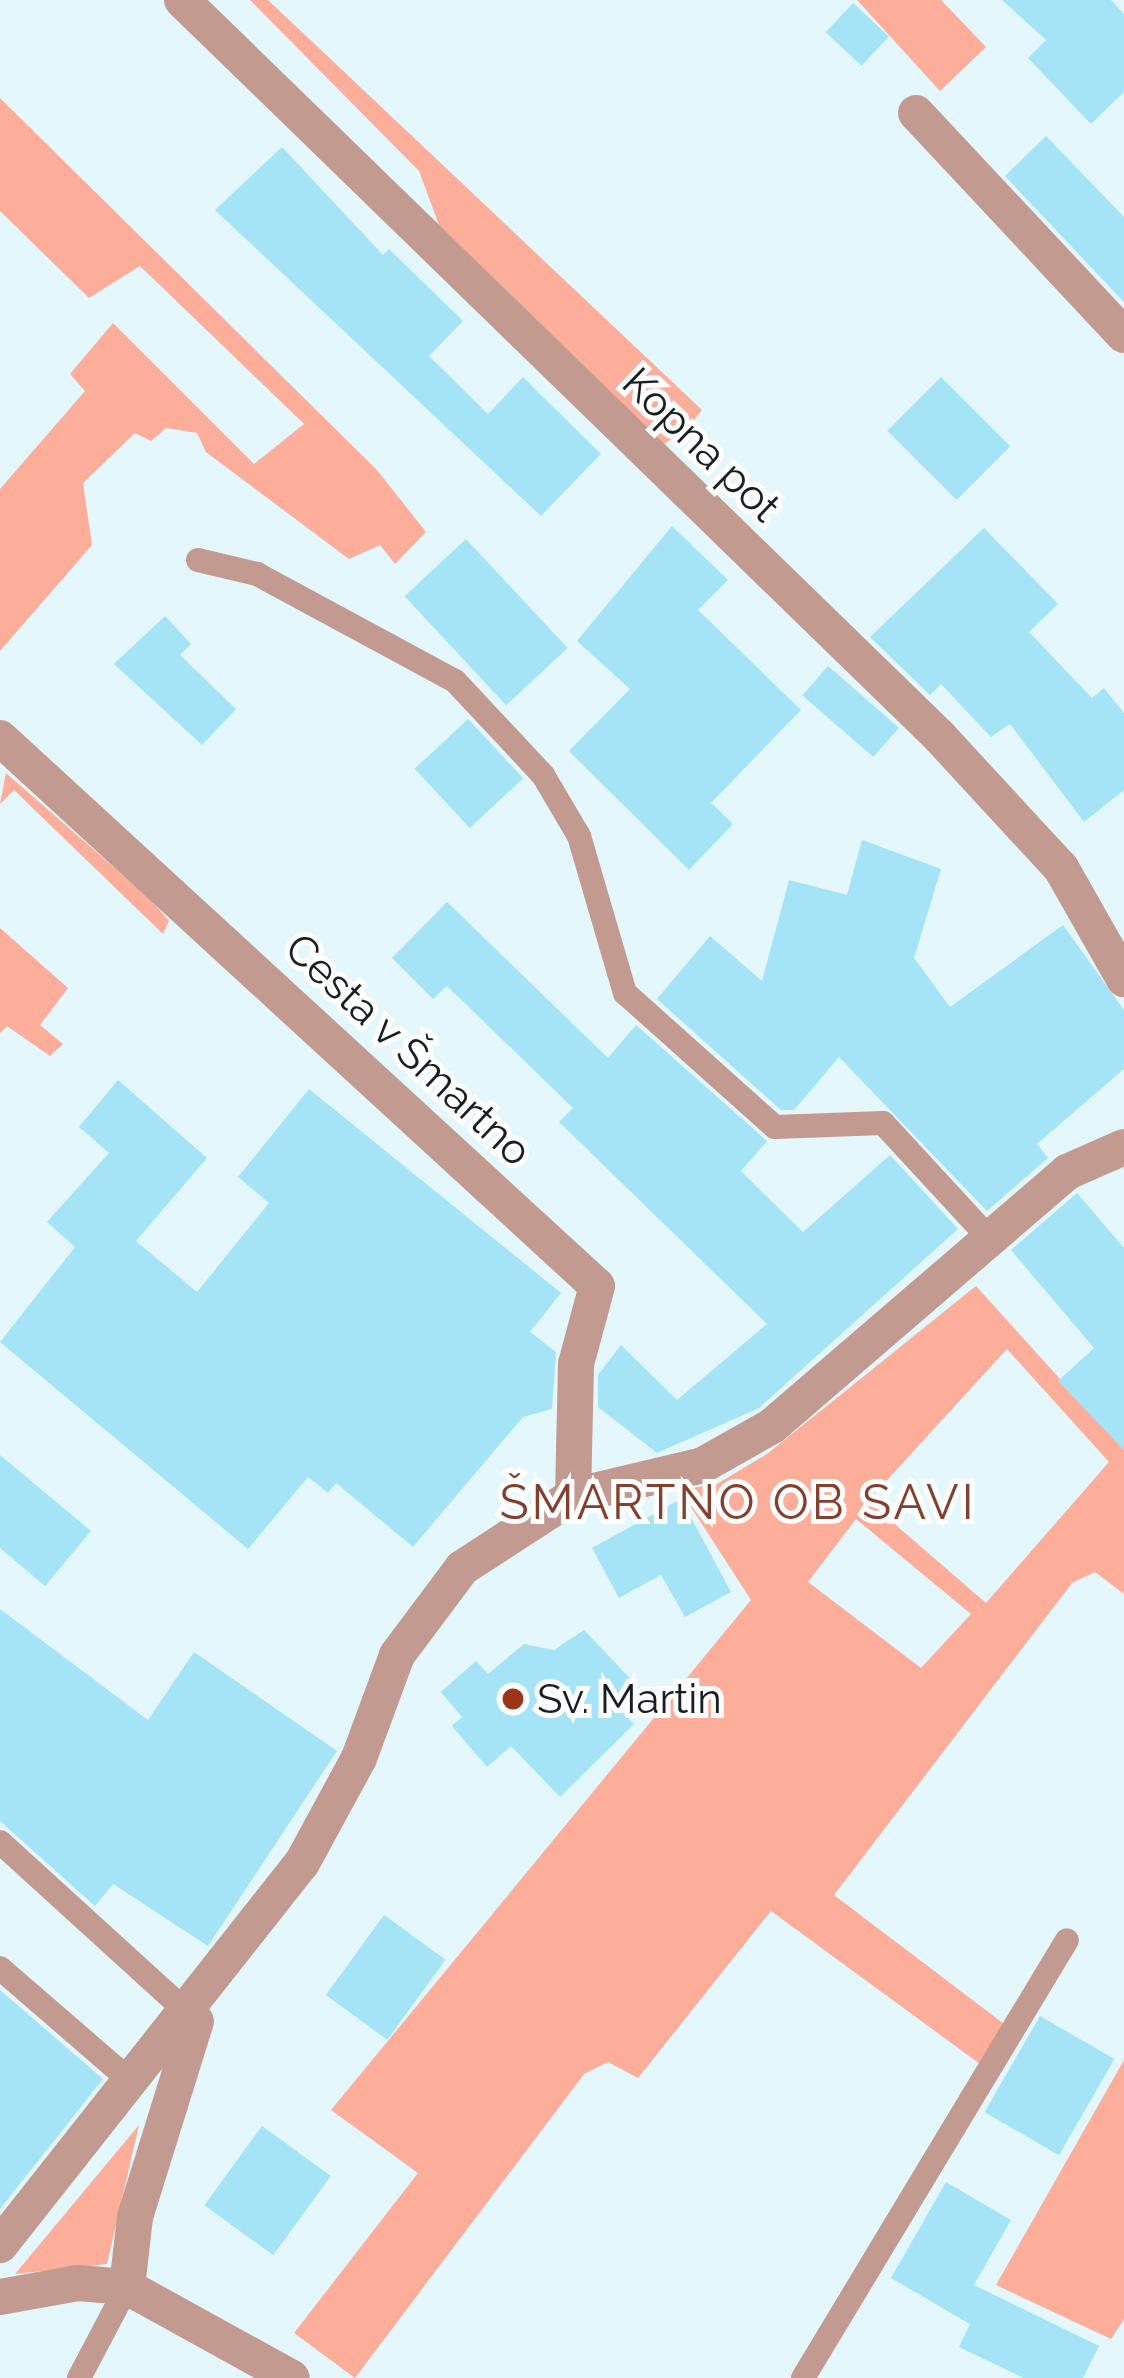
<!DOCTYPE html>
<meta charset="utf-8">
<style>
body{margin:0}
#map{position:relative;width:1124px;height:2378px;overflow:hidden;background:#e3f7fd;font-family:Raleway,sans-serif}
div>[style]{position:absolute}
.green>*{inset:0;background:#fcae9b}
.building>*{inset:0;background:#a4e4f6;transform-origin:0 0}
.lane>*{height:24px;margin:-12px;padding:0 12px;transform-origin:12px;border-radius:12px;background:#c39a8f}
.street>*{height:36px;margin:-18px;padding:0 18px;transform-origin:18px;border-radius:18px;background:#c39a8f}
.dots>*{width:33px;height:33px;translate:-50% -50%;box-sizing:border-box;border:6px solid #fff;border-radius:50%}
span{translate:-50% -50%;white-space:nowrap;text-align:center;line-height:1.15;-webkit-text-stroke:10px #fff;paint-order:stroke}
.street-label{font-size:42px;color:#181f21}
.poi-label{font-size:42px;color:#181f21}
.left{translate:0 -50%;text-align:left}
.quarter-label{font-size:48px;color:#843f2e;letter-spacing:3px}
</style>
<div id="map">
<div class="green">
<i style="clip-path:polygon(250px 0,268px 0,702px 410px,686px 430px,664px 444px,439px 225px,419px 171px)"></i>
<i style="clip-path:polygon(857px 0,941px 0,986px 47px,940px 91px)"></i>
<i style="clip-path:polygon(0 98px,377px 470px,426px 532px,395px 564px,380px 545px,349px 559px,206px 452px,197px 433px,166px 428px,151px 441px,135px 433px,83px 483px,92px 545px,0 651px,0 489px,85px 391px,70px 374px,113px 323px,254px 464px,304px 424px,140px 266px,89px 298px,0 211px)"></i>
<i style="clip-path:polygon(6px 773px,150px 899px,169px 921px,163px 934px,14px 790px,0 804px)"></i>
<i style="clip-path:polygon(0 928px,68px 988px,40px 1025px,63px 1044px,50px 1056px,7px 1026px,0 1033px)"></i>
<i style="clip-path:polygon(evenodd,976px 1286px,1124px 1450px,1124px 1594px,1095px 1572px,1072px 1583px,834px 1895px,1008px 2027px,980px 2064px,771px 1911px,638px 2078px,608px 2062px,584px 2074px,355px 2378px,294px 2333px,418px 2173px,331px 2110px,751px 1600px,680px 1490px,717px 1484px,767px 1454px,976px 1286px,1007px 1349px,1109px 1462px,986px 1603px,868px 1501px,1007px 1349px,976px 1286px,856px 1519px,971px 1614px,921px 1668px,808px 1582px,856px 1519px)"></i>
<i style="clip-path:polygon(1124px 2060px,1124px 2319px,1111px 2339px,996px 2285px)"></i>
<i style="clip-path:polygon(139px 2125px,107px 2264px,15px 2274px)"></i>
</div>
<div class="building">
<i style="clip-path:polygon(1002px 0,1111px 0,1124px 14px,1124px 92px,1091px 124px,1028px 58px,1046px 40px)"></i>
<i style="left:853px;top:3px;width:49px;height:40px;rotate:43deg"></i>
<i style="clip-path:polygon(1046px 136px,1124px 217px,1124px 302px,1005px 176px)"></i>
<i style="clip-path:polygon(282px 147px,383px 255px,389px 249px,463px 321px,429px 356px,488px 414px,523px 377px,601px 454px,541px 516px,215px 210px)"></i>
<i style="left:941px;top:377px;width:98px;height:76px;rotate:45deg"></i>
<i style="clip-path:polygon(672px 526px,728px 580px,698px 610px,801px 710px,711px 803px,733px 824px,689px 870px,569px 751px,630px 689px,577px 641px)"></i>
<i style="clip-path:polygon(984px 528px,1058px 604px,1029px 632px,1092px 698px,1104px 688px,1124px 713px,1124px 790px,1084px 822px,1010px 724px,991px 737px,941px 684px,930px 695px,870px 637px)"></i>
<i style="left:466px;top:539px;width:149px;height:84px;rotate:47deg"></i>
<i style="clip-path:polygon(165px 616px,191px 644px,180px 655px,236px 709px,202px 745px,114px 664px)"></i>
<i style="left:828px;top:666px;width:94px;height:39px;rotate:41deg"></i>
<i style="left:468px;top:719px;width:81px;height:73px;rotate:47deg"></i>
<i style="clip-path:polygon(862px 840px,941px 869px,914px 958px,950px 1007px,1063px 925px,1124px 1010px,1124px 1069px,1037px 1144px,1048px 1158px,987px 1211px,839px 1057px,794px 1110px,781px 1110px,657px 999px,710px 936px,762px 981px,789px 880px,847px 895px)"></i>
<i style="clip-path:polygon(447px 902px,608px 1058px,636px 1025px,767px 1141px,741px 1171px,803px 1232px,890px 1155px,958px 1229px,759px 1408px,657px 1453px,598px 1407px,598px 1375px,621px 1345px,677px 1400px,767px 1324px,559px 1122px,573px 1108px,447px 986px,433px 999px,392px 958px)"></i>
<i style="clip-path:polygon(118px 1080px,207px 1158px,136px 1241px,197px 1292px,269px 1203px,238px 1177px,309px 1089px,561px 1293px,530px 1332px,556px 1352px,552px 1409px,523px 1417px,413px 1547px,336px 1483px,328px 1493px,308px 1477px,248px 1549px,0 1342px,75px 1247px,47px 1222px,109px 1153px,79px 1127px)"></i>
<i style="clip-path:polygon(1077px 1193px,1124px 1248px,1124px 1450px,1058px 1381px,1094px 1348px,1011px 1250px)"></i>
<i style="clip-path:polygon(0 1455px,91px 1531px,45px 1586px,0 1548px)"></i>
<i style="clip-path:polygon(681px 1499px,731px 1592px,685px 1617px,661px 1575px,619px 1598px,592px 1548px)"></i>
<i style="clip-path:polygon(0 1609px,148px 1720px,194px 1652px,337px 1751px,208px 1946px,113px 1884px,95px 1906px,0 1821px)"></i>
<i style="clip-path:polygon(584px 1630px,641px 1690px,620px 1710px,634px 1724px,560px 1797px,511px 1746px,487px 1767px,452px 1726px,462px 1717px,441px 1692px,476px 1661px,488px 1674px,524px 1644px,554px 1650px)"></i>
<i style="left:384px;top:1915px;width:76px;height:99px;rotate:36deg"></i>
<i style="clip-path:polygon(0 1990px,103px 2079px,0 2209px)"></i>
<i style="left:1040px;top:2016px;width:86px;height:111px;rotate:30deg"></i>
<i style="left:262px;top:2126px;width:85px;height:98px;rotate:36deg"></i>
<i style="clip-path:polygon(946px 2182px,1011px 2220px,974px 2285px,1099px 2346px,1083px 2378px,1024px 2378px,959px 2347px,970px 2324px,891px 2278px)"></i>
</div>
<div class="lane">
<i style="left:198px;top:560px;width:61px;rotate:13.3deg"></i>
<i style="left:257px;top:574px;width:225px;rotate:28.4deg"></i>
<i style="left:455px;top:681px;width:129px;rotate:46.9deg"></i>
<i style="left:543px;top:775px;width:71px;rotate:59.5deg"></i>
<i style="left:579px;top:836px;width:164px;rotate:73.7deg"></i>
<i style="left:625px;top:993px;width:201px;rotate:41.8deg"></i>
<i style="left:775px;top:1127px;width:108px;rotate:-2.1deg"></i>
<i style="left:883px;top:1123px;width:161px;rotate:47.3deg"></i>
<i style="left:0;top:1842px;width:256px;rotate:42.3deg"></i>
<i style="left:0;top:1968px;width:177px;rotate:40.9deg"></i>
<i style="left:79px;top:2378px;width:103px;rotate:-62.2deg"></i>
<i style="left:803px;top:2378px;width:511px;rotate:-58.92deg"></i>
</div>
<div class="street">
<i style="left:182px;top:0;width:1056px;rotate:44.19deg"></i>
<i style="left:939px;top:736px;width:180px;rotate:47.3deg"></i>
<i style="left:1061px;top:868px;width:128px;rotate:60.4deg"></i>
<i style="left:916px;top:113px;width:304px;rotate:46.9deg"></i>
<i style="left:0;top:738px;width:810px;rotate:42.55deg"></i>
<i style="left:597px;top:1286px;width:81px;rotate:105.1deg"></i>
<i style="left:576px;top:1364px;width:132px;rotate:91.3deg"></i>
<i style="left:0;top:2245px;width:487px;rotate:-51.7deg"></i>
<i style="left:302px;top:1863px;width:119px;rotate:-61.5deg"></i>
<i style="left:359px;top:1758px;width:110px;rotate:-69.7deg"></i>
<i style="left:397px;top:1655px;width:109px;rotate:-53.2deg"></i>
<i style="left:462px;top:1568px;width:132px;rotate:-33deg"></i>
<i style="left:573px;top:1496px;width:134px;rotate:-13.4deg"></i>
<i style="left:703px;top:1465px;width:79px;rotate:-29.5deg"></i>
<i style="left:772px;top:1426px;width:389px;rotate:-40.7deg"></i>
<i style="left:1067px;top:1172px;width:62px;rotate:-23.7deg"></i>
<i style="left:127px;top:2287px;width:188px;rotate:28.9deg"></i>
<i style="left:0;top:2297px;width:79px;rotate:-10.2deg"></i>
<i style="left:78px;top:2283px;width:49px;rotate:4.7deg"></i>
<i style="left:127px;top:2287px;width:70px;rotate:-83.5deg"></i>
<i style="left:135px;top:2217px;width:205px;rotate:-72.7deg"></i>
</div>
<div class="dots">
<i style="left:513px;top:1699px;background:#9c341a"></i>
</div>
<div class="street-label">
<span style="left:701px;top:445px;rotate:44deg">Kopna pot</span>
<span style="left:408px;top:1050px;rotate:43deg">Cesta v Šmartno</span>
</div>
<div class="poi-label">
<span class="left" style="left:537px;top:1699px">Sv. Martin</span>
</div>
<div class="quarter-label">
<span style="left:738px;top:1503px">ŠMARTNO OB SAVI</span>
</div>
</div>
